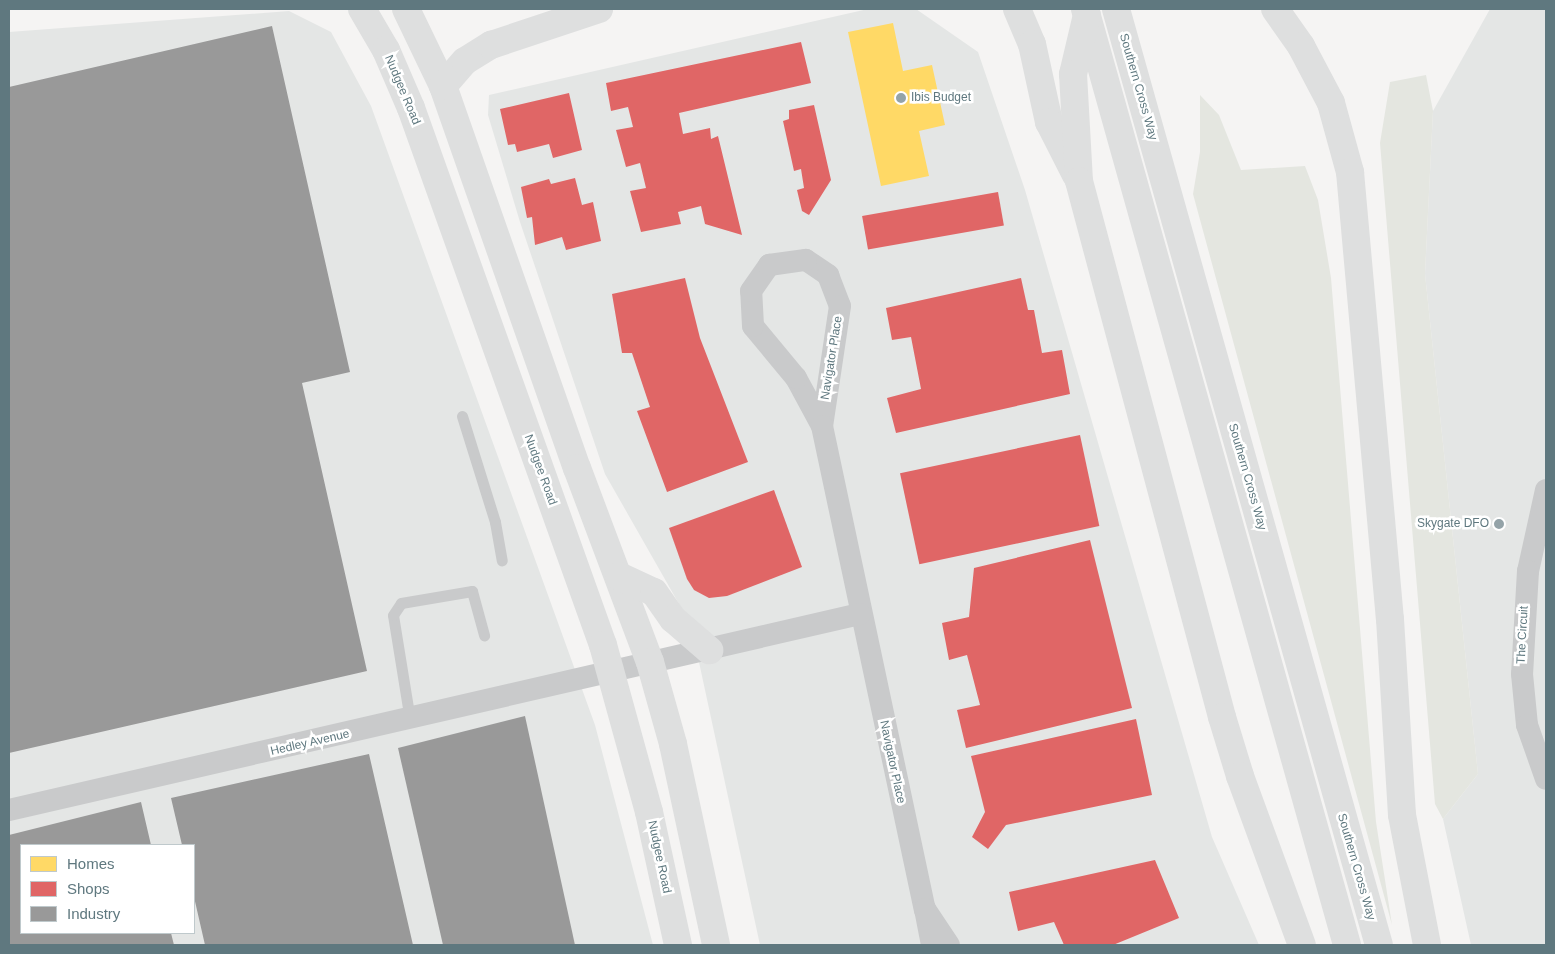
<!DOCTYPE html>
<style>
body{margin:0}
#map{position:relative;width:1555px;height:954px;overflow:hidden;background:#f5f4f3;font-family:Arial,sans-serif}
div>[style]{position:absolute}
.built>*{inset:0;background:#e4e6e5}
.green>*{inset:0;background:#e4e6e0}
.homes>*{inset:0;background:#ffd966}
.shops>*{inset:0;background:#e06666;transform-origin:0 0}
.industry>*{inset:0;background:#999}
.service>*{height:11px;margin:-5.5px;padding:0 5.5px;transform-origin:5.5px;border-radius:5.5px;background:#c9cacb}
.minor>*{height:22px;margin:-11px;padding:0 11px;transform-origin:11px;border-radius:11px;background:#c9cacb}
.secondary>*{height:28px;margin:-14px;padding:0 14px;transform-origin:14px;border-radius:14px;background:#dedfdf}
.primary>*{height:28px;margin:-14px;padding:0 14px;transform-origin:14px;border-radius:14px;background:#dedfdf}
.motorway>*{height:28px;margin:-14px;padding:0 14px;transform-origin:14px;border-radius:14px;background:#dedfdf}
.dots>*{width:14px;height:14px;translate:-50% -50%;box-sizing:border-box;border:2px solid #fff;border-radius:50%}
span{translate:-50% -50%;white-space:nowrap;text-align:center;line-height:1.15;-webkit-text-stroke:5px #fff;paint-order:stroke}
.street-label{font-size:12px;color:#5f787f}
.poi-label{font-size:12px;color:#5f787f}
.left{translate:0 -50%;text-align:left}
.right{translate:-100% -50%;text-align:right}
.frame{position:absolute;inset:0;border:10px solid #5f787f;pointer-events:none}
.legend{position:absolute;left:20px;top:844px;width:175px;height:90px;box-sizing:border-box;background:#fff;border:1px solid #bfc9cc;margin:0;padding:6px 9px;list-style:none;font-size:15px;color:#5f787f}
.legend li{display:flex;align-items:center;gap:10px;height:25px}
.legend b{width:25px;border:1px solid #bfc9cc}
</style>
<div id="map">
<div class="built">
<i style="clip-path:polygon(868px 9px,916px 9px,978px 52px,1025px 190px,1212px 837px,1259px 945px,760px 945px,691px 625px,605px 474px,520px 222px,488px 115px,489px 95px)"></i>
<i style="clip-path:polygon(1490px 9px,1546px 9px,1546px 945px,1471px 945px,1443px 819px,1478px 774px,1425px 274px,1433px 111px)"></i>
<i style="clip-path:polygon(evenodd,289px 11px,331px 32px,371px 106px,595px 725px,653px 945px,9px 945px,9px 32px,289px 11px,21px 845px,194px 845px,194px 933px,21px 933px,21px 845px)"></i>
</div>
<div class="green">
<i style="clip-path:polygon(1426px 75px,1433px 111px,1425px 274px,1478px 774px,1443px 819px,1435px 804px,1380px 143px,1390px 82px)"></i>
<i style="clip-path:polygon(1200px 95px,1219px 115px,1241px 170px,1305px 166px,1318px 200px,1331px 278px,1376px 822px,1392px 925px,1193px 194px,1200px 152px)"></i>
</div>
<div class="homes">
<i style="clip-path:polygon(893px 23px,903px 71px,932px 65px,945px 125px,919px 131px,929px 176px,881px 186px,848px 32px)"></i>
</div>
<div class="shops">
<i style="clip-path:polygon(801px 42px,811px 83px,679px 113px,683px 134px,710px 128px,711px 139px,718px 136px,742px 235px,705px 224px,701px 206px,678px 212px,681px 224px,641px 232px,630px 191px,646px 188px,640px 163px,626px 167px,616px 130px,633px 127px,628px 107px,611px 111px,606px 83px)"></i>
<i style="clip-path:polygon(569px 93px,582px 150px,553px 158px,549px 144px,517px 152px,515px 144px,508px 145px,500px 109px)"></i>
<i style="clip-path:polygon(814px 105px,831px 180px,809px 215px,802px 211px,797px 190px,804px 188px,801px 169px,794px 171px,783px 121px,789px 119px,789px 110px)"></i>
<i style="clip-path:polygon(575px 178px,582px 205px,593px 202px,601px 241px,566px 250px,562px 237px,535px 245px,532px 217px,527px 218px,521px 187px,549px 179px,551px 184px)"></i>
<i style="left:998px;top:192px;width:34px;height:138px;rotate:80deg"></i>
<i style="clip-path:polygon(685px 278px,700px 338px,748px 462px,667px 492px,637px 411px,650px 407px,632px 353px,622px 353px,612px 294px)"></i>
<i style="clip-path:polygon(1021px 278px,1028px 310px,1034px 310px,1042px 353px,1062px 350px,1070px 394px,896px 433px,887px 398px,921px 389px,911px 337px,892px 340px,886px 308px)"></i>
<i style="left:1080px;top:435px;width:93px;height:184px;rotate:78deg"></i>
<i style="clip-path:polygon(774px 490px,802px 567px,727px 596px,709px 598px,694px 590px,687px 579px,669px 528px)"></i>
<i style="clip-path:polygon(1090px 540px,1132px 708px,966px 748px,957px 710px,980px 705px,967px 655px,949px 660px,942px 623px,969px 617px,974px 568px)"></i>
<i style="clip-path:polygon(1136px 719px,1152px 795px,1006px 825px,988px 849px,972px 837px,985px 812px,971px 756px)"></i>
<i style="clip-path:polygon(1155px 860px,1179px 918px,1113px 945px,1064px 945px,1054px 922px,1018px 931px,1009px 892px)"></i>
</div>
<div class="industry">
<i style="clip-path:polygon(272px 26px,350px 372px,302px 383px,367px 671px,9px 753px,9px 87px)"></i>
<i style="clip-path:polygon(525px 716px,575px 945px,443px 945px,398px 748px)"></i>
<i style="clip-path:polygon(369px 754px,413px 945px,205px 945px,194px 897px,194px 845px,182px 845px,171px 798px)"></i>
<i style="clip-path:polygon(141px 802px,151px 845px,21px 845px,21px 933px,171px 933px,174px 945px,9px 945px,9px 835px)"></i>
</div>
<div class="service">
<i style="left:462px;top:416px;width:111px;rotate:72.7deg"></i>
<i style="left:495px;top:522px;width:39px;rotate:80deg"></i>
<i style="left:410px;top:720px;width:106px;rotate:-99.2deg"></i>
<i style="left:393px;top:615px;width:14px;rotate:-56deg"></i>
<i style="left:401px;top:603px;width:72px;rotate:-9.6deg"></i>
<i style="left:472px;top:591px;width:46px;rotate:74.7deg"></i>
</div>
<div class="minor">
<i style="left:806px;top:260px;width:27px;rotate:34deg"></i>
<i style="left:828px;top:275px;width:33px;rotate:69deg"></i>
<i style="left:840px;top:306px;width:121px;rotate:98.5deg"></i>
<i style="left:822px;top:426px;width:55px;rotate:-118.4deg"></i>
<i style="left:796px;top:378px;width:67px;rotate:-129.6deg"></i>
<i style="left:753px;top:326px;width:35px;rotate:-93deg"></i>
<i style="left:751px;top:291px;width:32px;rotate:-55deg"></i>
<i style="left:769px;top:265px;width:37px;rotate:-8deg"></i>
<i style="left:822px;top:426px;width:494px;rotate:78deg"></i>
<i style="left:1546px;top:490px;width:83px;rotate:102.5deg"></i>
<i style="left:1528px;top:571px;width:103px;rotate:93.3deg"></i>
<i style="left:1522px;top:674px;width:51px;rotate:84.4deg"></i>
<i style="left:1527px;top:725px;width:57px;rotate:70.6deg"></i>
<i style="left:9px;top:810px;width:873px;rotate:-12.97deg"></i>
<i style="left:932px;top:945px;width:37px;rotate:-101deg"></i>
<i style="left:925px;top:909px;width:43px;rotate:56.3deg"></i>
</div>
<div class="secondary">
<i style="left:362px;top:9px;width:48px;rotate:59.7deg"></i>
<i style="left:386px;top:50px;width:63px;rotate:66.7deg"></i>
<i style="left:411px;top:108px;width:570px;rotate:70.33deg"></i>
<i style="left:603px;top:645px;width:173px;rotate:74.6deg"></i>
<i style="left:649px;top:812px;width:136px;rotate:77.7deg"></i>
<i style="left:406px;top:9px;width:85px;rotate:64.3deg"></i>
<i style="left:443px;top:86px;width:405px;rotate:70.7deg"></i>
<i style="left:577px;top:468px;width:207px;rotate:69.4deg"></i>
<i style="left:650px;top:662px;width:85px;rotate:74.3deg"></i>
<i style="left:673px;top:744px;width:206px;rotate:77.9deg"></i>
<i style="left:619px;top:576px;width:38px;rotate:25deg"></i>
<i style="left:654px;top:592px;width:33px;rotate:55deg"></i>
<i style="left:673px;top:619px;width:48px;rotate:40.7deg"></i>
</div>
<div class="primary">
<i style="left:443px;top:86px;width:33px;rotate:-49deg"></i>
<i style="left:465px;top:61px;width:31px;rotate:-32deg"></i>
<i style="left:491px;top:45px;width:114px;rotate:-18.4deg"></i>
</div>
<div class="motorway">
<i style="left:1017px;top:9px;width:38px;rotate:67deg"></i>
<i style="left:1032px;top:44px;width:80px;rotate:77.7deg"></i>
<i style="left:1049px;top:122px;width:59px;rotate:63deg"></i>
<i style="left:1085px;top:9px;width:972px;rotate:74.36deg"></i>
<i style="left:1116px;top:9px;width:972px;rotate:74.31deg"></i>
<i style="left:1275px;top:9px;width:45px;rotate:54.9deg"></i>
<i style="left:1301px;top:46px;width:64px;rotate:62.2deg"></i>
<i style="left:1331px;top:103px;width:72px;rotate:74.6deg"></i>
<i style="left:1350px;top:172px;width:449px;rotate:84.9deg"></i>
<i style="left:1390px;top:619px;width:196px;rotate:86.5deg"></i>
<i style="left:1402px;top:815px;width:132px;rotate:79.1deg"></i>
<i style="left:1087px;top:15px;width:61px;rotate:103.3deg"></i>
<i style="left:1073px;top:74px;width:107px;rotate:86.8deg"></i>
<i style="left:1079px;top:181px;width:555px;rotate:75.06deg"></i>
<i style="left:1222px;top:717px;width:62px;rotate:73deg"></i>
<i style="left:1240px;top:776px;width:180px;rotate:69.9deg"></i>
</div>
<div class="dots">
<i style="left:901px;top:98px;background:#94a3a8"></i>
<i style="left:1499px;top:524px;background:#94a3a8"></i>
</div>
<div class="street-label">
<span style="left:1138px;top:87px;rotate:74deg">Southern Cross Way</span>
<span style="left:402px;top:90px;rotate:67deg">Nudgee Road</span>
<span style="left:832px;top:358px;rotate:-81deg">Navigator Place</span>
<span style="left:540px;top:470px;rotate:70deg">Nudgee Road</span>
<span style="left:1247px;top:477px;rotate:74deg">Southern Cross Way</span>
<span style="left:1523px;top:635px;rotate:-87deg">The Circuit</span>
<span style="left:310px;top:743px;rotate:-13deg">Hedley Avenue</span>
<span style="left:892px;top:762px;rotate:78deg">Navigator Place</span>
<span style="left:659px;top:857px;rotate:78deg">Nudgee Road</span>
<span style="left:1356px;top:867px;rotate:74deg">Southern Cross Way</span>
</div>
<div class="poi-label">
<span class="left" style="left:911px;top:98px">Ibis Budget</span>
<span class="right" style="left:1489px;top:524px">Skygate DFO</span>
</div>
<div class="frame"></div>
<ul class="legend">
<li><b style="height:14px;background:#ffd966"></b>Homes</li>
<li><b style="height:14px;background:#e06666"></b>Shops</li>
<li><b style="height:14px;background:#999"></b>Industry</li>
</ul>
</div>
